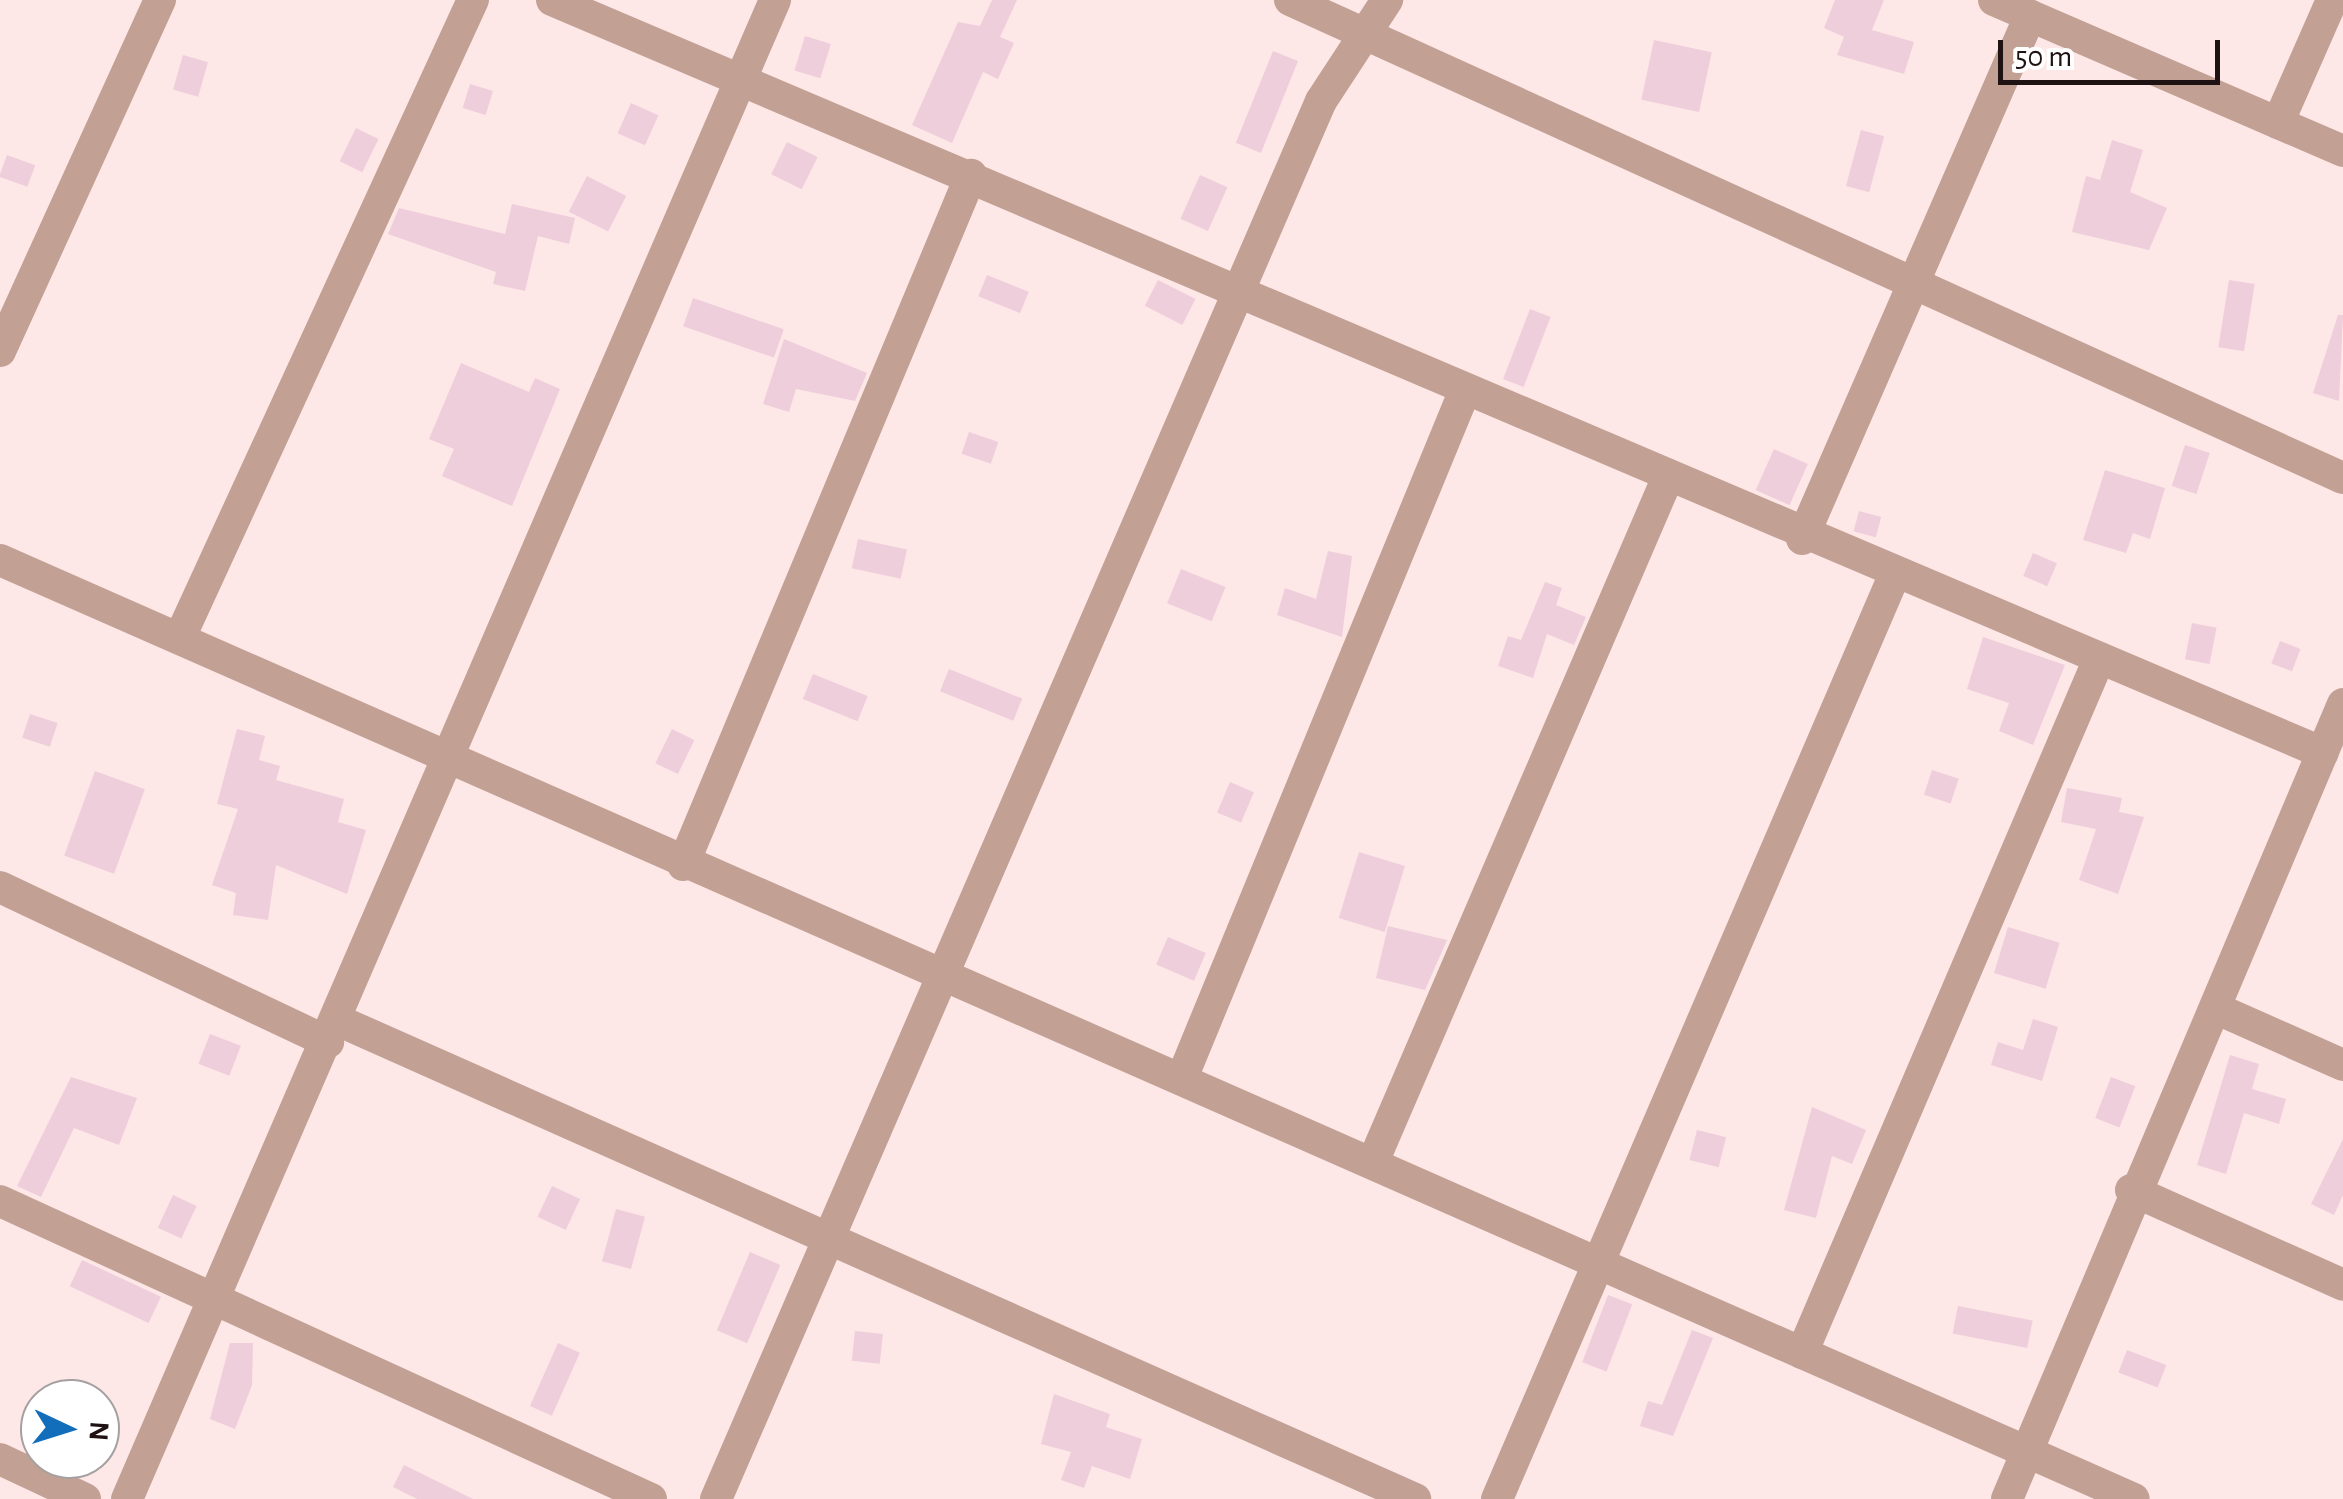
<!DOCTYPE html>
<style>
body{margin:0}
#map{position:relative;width:2343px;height:1499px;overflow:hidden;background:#fde7e7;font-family:"Alegreya Sans",sans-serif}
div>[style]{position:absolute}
.building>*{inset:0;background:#efcedc;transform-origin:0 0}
.minor>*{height:32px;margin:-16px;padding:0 16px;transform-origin:16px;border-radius:16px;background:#c2a194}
span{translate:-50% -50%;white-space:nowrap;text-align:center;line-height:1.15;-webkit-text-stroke:10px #fff;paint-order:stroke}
.north{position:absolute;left:20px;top:1379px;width:100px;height:100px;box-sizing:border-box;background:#fff;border:2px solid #a5a0a1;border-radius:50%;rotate:94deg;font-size:28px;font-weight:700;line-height:40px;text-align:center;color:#1e1213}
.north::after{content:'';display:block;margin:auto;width:35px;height:45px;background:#126ebb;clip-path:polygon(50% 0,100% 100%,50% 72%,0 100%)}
.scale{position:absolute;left:1998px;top:40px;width:222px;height:45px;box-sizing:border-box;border:5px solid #1e1213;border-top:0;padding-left:12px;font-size:30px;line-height:35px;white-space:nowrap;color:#1e1213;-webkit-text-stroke:8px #fff;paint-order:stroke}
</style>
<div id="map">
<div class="building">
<i style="clip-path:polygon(992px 0,1017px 0,1000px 37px,1014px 43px,998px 79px,983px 72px,952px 143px,912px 125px,958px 22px,980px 26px)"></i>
<i style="clip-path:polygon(1835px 0,1884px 0,1872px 30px,1914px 42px,1904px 74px,1837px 55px,1844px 37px,1824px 28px)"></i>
<i style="left:805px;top:36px;width:27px;height:36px;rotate:17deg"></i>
<i style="left:1654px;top:40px;width:59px;height:61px;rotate:12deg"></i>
<i style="left:1273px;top:51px;width:27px;height:99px;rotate:22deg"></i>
<i style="left:183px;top:55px;width:26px;height:36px;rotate:16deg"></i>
<i style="left:470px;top:84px;width:24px;height:25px;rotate:17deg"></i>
<i style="left:631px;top:103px;width:30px;height:33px;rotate:24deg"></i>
<i style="left:356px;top:128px;width:25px;height:37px;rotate:26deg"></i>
<i style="left:1861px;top:130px;width:24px;height:58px;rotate:15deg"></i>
<i style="clip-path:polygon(2112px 140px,2143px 150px,2130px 192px,2167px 208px,2149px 250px,2072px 232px,2086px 176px,2100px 180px)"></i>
<i style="left:787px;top:142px;width:34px;height:36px;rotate:26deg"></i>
<i style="left:7px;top:155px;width:30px;height:23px;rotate:20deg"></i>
<i style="left:1200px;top:175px;width:30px;height:48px;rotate:24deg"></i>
<i style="left:587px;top:176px;width:44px;height:40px;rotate:27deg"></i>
<i style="clip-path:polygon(512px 204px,575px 218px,569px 244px,538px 236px,525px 291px,493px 284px,496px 272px,388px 234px,399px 208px,505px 234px)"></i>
<i style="left:987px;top:275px;width:45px;height:23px;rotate:22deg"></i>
<i style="left:1158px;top:280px;width:42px;height:29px;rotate:27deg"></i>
<i style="left:2229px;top:280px;width:26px;height:68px;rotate:9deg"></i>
<i style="left:693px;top:298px;width:96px;height:30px;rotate:19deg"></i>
<i style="left:1530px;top:309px;width:22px;height:75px;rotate:21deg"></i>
<i style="clip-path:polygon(2338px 315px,2343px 315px,2339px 401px,2313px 393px)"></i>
<i style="clip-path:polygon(784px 339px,867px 373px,855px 401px,796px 389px,789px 412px,763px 404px)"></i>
<i style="clip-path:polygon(461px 363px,529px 392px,535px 378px,560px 389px,512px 506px,442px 476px,454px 449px,429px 439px)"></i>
<i style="left:969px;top:432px;width:31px;height:23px;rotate:19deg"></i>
<i style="left:2185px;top:445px;width:26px;height:43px;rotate:18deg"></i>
<i style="left:1774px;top:449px;width:37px;height:45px;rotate:24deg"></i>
<i style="clip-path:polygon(2105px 470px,2165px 488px,2150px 539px,2133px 533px,2126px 553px,2083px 540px)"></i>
<i style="left:1859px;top:511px;width:23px;height:21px;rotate:15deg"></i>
<i style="left:858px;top:539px;width:50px;height:30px;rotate:12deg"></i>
<i style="clip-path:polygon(1328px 551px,1352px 556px,1342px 637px,1277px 615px,1285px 588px,1316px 599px)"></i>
<i style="left:2033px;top:553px;width:26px;height:25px;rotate:23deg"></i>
<i style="left:1181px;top:569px;width:48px;height:37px;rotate:22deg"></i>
<i style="clip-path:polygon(1545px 582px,1562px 588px,1556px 605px,1586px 617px,1574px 645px,1547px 634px,1533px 678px,1498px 666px,1508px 636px,1521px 640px)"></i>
<i style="left:2192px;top:623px;width:25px;height:37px;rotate:11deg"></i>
<i style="clip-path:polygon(1983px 637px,2065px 665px,2033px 745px,1999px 731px,2009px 703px,1967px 689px)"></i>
<i style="left:2280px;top:641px;width:22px;height:24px;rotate:21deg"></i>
<i style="left:949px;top:669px;width:79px;height:24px;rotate:22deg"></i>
<i style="left:813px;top:674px;width:59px;height:27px;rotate:22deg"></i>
<i style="left:30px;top:714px;width:29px;height:25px;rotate:18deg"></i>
<i style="clip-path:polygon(237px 729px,265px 736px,259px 760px,280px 766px,276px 780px,344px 799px,338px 822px,366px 830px,347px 894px,276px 865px,268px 920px,233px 915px,236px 893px,212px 885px,238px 809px,217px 804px)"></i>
<i style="left:672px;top:729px;width:25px;height:38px;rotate:26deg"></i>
<i style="left:1932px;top:770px;width:28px;height:26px;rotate:18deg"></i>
<i style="left:95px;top:771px;width:53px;height:90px;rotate:20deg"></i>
<i style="left:1230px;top:782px;width:26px;height:33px;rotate:23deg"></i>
<i style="clip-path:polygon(2067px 788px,2122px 798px,2119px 812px,2144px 817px,2118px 894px,2079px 880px,2096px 829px,2061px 822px)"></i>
<i style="left:1359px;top:852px;width:48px;height:69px;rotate:17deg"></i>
<i style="clip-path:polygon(1388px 926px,1447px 940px,1425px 990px,1376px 978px)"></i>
<i style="left:2008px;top:927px;width:54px;height:48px;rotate:17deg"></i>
<i style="left:1168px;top:937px;width:41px;height:30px;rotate:23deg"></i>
<i style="clip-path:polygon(2033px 1019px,2058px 1027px,2042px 1081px,1991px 1065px,1998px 1042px,2023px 1050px)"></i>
<i style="left:210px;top:1034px;width:33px;height:32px;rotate:21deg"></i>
<i style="clip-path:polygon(2230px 1055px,2259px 1064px,2252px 1089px,2286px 1099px,2279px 1124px,2244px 1113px,2226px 1174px,2197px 1165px)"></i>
<i style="clip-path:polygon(71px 1077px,137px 1098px,119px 1145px,74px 1128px,41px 1197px,17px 1186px)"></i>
<i style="left:2111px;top:1077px;width:26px;height:44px;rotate:21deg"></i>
<i style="clip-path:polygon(1812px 1107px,1866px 1130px,1852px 1164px,1832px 1156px,1816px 1218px,1784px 1210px)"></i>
<i style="left:1697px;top:1130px;width:30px;height:31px;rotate:14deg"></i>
<i style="clip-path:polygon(2343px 1139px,2343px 1195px,2334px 1215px,2311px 1204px)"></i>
<i style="left:552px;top:1186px;width:31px;height:34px;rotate:25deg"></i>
<i style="left:173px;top:1195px;width:26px;height:36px;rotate:25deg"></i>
<i style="left:616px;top:1209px;width:30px;height:54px;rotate:15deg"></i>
<i style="left:750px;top:1252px;width:33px;height:85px;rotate:23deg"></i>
<i style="left:82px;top:1260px;width:87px;height:29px;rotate:25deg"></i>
<i style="left:1608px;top:1295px;width:26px;height:72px;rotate:21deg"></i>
<i style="left:1958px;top:1306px;width:76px;height:28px;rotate:11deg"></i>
<i style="clip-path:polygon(1692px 1330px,1713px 1338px,1673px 1436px,1640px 1426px,1648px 1401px,1662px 1405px)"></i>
<i style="left:855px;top:1331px;width:28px;height:30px;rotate:6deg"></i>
<i style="clip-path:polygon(230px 1343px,253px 1343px,252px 1385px,235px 1429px,210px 1419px)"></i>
<i style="left:558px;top:1343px;width:24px;height:69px;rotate:24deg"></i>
<i style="left:2127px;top:1350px;width:42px;height:24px;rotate:21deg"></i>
<i style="clip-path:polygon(1054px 1394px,1110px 1414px,1106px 1427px,1142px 1439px,1130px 1479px,1092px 1466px,1084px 1488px,1061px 1480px,1071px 1452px,1041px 1444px)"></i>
<i style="clip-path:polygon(404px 1465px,473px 1499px,417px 1499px,393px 1487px)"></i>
</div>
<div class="minor">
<i style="left:552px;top:0;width:1924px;rotate:23.03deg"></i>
<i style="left:1290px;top:0;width:1156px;rotate:24.42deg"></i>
<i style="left:1994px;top:0;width:380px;rotate:23.4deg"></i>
<i style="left:2278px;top:123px;width:134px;rotate:-66.3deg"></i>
<i style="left:0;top:351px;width:386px;rotate:-65.5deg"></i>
<i style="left:1802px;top:539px;width:571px;rotate:-66.45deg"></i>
<i style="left:0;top:560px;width:2331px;rotate:23.75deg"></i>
<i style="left:181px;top:635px;width:699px;rotate:-65.31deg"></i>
<i style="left:683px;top:865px;width:748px;rotate:-67.34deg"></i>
<i style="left:0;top:887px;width:363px;rotate:25.3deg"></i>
<i style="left:2215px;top:1008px;width:140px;rotate:24deg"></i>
<i style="left:337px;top:1020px;width:1180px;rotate:23.96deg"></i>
<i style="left:1182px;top:1078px;width:744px;rotate:-67.64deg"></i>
<i style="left:1373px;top:1162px;width:744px;rotate:-66.71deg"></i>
<i style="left:2131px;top:1190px;width:232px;rotate:24.1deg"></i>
<i style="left:0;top:1201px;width:716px;rotate:24.6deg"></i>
<i style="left:1802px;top:1353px;width:755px;rotate:-66.83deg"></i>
<i style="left:0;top:1459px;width:94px;rotate:25.2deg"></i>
<i style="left:127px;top:1499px;width:1633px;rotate:-66.62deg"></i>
<i style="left:716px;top:1499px;width:1523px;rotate:-66.6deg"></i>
<i style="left:1321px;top:101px;width:121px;rotate:-56.8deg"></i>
<i style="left:1497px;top:1499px;width:1005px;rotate:-66.73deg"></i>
<i style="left:2007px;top:1499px;width:863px;rotate:-67.09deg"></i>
</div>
<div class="north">N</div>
<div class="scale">50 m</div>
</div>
